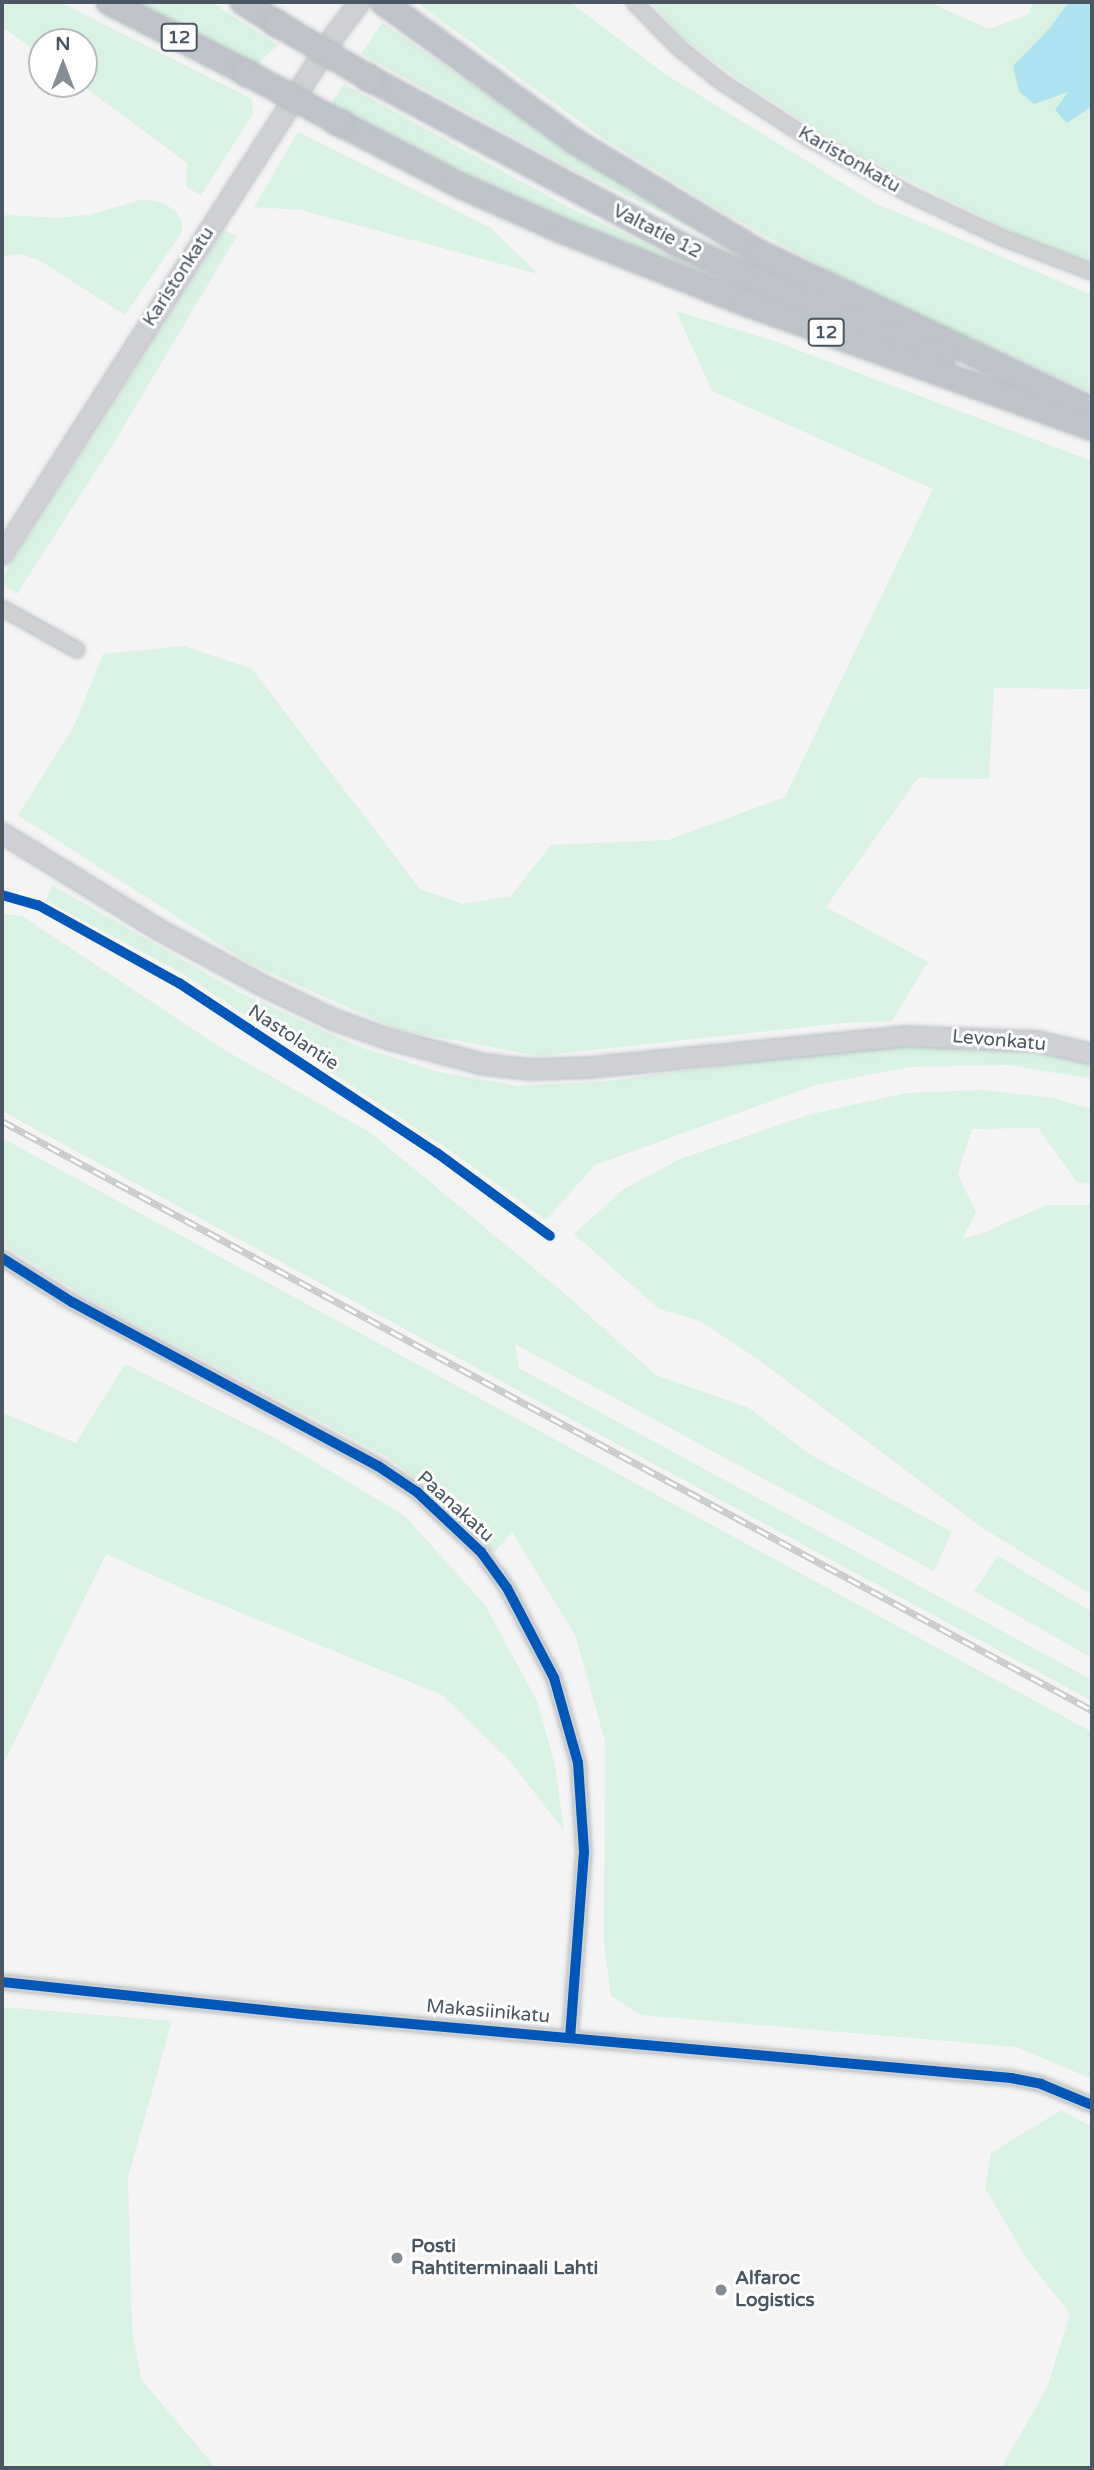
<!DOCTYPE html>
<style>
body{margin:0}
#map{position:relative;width:1094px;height:2470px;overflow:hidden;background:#f4f4f4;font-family:"Varela Round",sans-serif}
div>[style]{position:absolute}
.green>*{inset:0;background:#d9f2e3}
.water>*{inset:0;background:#aee2f0}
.roads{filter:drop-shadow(0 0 2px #b9bec3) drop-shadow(0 0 2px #b9bec3)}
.street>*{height:14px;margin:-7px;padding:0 7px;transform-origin:7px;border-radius:7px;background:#ced0d2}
.secondary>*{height:19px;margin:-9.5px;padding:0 9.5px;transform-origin:9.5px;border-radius:9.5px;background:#ced0d4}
.highway>*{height:24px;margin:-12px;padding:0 12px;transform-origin:12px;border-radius:12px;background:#bec4c9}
.rail>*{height:7px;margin-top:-3.5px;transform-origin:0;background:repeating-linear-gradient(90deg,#fff 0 13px,#c9cacc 0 26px);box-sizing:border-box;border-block:2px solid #c9cacc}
.bridges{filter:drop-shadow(0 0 2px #b9bec3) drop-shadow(0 0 2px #b9bec3)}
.highway-bridge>*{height:24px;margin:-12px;padding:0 12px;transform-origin:12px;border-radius:12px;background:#bec4c9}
.cycleway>*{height:10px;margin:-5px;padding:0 5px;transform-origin:5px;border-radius:5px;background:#0057b8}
.dots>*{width:19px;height:19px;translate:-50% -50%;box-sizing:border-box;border:4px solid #fff;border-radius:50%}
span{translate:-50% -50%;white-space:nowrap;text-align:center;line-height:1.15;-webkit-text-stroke:6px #fff;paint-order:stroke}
.shield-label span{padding:2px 5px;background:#fff;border:2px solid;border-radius:5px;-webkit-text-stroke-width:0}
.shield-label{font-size:18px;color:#4a5661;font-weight:700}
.street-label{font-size:19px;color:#4a5661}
.poi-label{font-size:19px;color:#4a5661;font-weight:700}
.left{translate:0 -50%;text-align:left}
.frame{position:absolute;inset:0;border:4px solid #4a5661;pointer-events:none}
.north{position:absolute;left:28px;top:28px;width:70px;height:70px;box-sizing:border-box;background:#fff;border:2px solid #b7bbc0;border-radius:50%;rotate:0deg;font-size:19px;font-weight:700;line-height:28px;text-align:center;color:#4a5661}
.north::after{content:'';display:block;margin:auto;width:24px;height:32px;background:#868d94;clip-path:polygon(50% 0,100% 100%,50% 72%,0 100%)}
</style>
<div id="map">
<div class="green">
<i style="clip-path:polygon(2px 2px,60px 2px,252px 99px,253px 114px,201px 195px,186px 187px,187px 163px,80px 84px,84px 84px,84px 42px,42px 42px,42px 55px,2px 27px)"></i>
<i style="clip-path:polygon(133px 2px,211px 2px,278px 45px,255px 66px)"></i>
<i style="clip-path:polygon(416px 2px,570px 2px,665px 74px,875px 203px,1092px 295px,1092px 393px,888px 303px,719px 210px,601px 137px)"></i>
<i style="clip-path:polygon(651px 2px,928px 2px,989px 29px,1029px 14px,1033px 2px,1092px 2px,1092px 263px,1028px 240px,840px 145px,742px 82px,679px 35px)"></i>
<i style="clip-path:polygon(382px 23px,557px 142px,715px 239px,570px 168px,361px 54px)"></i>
<i style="clip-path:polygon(344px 84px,568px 207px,726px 281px,521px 204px,330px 105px)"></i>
<i style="clip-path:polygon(298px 132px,491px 228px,538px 274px,301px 210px,254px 207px)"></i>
<i style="clip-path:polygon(144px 199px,164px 203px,176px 212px,182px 221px,182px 232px,125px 315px,39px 260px,19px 254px,2px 257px,2px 216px,5px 215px,58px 218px,88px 215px)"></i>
<i style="clip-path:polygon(224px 231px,237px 236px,112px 446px,17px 594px,2px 584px,2px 577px)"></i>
<i style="clip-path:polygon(676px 311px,774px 341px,1092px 461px,1092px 689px,994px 688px,989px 779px,918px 778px,826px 907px,928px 962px,892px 1021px,842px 1023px,538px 1056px,396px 1029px,247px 962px,18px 815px,74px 726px,103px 654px,184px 646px,252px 669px,420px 889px,463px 904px,511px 896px,551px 845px,668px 840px,785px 797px,933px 489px,712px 391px)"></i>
<i style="clip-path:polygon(52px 885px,239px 992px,357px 1046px,438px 1072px,518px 1086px,607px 1081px,824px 1052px,906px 1046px,1004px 1048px,1092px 1062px,1092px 1079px,1007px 1065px,910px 1067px,816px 1085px,595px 1165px,546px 1220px,455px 1154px,180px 972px,46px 901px)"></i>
<i style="clip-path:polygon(2px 914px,22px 916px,223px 1049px,371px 1133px,565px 1294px,656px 1375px,749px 1408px,811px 1455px,952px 1532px,934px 1571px,515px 1344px,519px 1368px,1092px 1680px,1092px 1701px,2px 1111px)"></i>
<i style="clip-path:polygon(983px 1090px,1053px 1098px,1092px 1109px,1092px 1184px,1077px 1182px,1038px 1128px,972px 1129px,958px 1174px,976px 1213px,962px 1239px,981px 1234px,1046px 1205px,1092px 1205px,1092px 1595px,981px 1527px,759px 1360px,700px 1321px,659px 1309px,574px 1234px,624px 1189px,680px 1159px,808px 1115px,906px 1093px)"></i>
<i style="clip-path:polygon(2px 1138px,1092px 1732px,1092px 2079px,1017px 2047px,641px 2015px,611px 1996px,604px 1945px,605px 1741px,575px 1635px,512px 1532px,494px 1553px,442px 1499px,387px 1457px,88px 1299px,5px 1246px,2px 1243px)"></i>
<i style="clip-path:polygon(125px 1364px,277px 1439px,405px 1516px,485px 1605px,537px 1701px,555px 1765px,564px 1831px,510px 1761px,442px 1695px,190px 1592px,106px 1554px,2px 1767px,2px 1413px,76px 1443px)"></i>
<i style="clip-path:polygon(998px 1556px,1092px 1612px,1092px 1658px,974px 1591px)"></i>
<i style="clip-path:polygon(2px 2007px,172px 2021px,128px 2177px,132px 2329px,141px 2379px,216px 2468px,2px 2468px)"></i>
<i style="clip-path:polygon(1061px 2110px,1092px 2127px,1092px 2468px,1001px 2468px,1047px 2388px,1070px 2314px,1027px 2259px,985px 2188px,991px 2153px)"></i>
</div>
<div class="water">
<i style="clip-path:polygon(1069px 2px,1092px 2px,1092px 106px,1067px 123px,1055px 110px,1068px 92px,1034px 104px,1019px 91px,1013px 66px,1049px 29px)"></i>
</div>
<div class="roads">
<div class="street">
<i style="left:634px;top:2px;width:63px;rotate:45.6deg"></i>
<i style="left:678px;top:47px;width:58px;rotate:38.7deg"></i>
<i style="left:723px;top:83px;width:103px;rotate:32.8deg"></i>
<i style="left:810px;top:139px;width:115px;rotate:29deg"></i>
<i style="left:911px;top:195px;width:102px;rotate:25.1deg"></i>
<i style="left:1003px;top:238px;width:95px;rotate:20.9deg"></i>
<i style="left:2px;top:608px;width:86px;rotate:29.2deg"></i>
<i style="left:2px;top:1258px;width:83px;rotate:32.2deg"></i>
<i style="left:72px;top:1302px;width:347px;rotate:28.2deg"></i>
<i style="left:378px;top:1466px;width:47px;rotate:33.7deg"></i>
<i style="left:417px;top:1492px;width:88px;rotate:43.2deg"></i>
<i style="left:481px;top:1552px;width:44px;rotate:54.2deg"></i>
<i style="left:507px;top:1588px;width:102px;rotate:62.4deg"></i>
<i style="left:554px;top:1678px;width:88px;rotate:74.2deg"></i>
<i style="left:578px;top:1763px;width:89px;rotate:86.1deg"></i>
<i style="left:584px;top:1852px;width:186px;rotate:94.3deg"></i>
<i style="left:2px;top:1982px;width:312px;rotate:6.1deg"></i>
<i style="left:312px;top:2015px;width:702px;rotate:5.15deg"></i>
<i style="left:1011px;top:2078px;width:31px;rotate:11deg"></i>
<i style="left:1041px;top:2084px;width:55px;rotate:22.4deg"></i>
</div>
<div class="secondary">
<i style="left:2px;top:554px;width:616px;rotate:-57.39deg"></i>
<i style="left:334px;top:35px;width:41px;rotate:-52.9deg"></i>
<i style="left:2px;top:833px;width:183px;rotate:31.6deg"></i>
<i style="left:158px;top:929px;width:118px;rotate:28.3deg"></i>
<i style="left:262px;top:985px;width:79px;rotate:25.6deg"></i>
<i style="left:333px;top:1019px;width:56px;rotate:19.7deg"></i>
<i style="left:386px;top:1038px;width:101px;rotate:14.9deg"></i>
<i style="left:484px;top:1064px;width:47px;rotate:6.1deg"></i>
<i style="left:531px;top:1069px;width:58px;rotate:-2deg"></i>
<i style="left:589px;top:1067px;width:318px;rotate:-5.6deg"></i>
<i style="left:905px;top:1036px;width:132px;rotate:2.2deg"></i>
<i style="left:1037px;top:1041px;width:57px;rotate:13.3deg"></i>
</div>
<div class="highway">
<i style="left:109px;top:2px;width:155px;rotate:27.2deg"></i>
<i style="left:243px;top:2px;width:41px;rotate:32.2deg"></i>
<i style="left:383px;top:2px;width:236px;rotate:36deg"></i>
<i style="left:574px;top:141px;width:217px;rotate:31.1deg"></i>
<i style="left:760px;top:253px;width:367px;rotate:25.3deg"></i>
<i style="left:369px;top:78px;width:351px;rotate:28.2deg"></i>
<i style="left:678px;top:244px;width:96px;rotate:24.7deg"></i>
<i style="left:765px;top:284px;width:192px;rotate:22.3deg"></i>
<i style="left:340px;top:123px;width:134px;rotate:27.5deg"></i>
<i style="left:459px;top:185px;width:114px;rotate:23.9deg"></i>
<i style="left:563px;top:231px;width:196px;rotate:21.6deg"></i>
<i style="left:745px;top:303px;width:369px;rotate:19.8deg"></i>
</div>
</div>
<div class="rail">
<i style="left:2px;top:1121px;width:1239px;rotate:28.39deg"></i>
</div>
<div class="bridges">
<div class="highway-bridge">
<i style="left:278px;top:24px;width:106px;rotate:30.7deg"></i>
<i style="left:247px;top:73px;width:106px;rotate:28.3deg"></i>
</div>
</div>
<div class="cycleway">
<i style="left:2px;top:895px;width:37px;rotate:16deg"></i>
<i style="left:38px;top:905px;width:161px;rotate:29deg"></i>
<i style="left:179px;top:983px;width:309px;rotate:33.4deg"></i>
<i style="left:437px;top:1153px;width:140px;rotate:36.3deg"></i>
<i style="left:2px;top:1258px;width:83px;rotate:32.2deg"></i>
<i style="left:72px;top:1302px;width:347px;rotate:28.2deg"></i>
<i style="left:378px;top:1466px;width:47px;rotate:33.7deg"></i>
<i style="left:417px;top:1492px;width:88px;rotate:43.2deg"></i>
<i style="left:481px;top:1552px;width:44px;rotate:54.2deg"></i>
<i style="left:507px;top:1588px;width:102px;rotate:62.4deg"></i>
<i style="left:554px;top:1678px;width:88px;rotate:74.2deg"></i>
<i style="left:578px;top:1763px;width:89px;rotate:86.1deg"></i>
<i style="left:584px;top:1852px;width:186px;rotate:94.3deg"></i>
<i style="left:2px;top:1982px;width:312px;rotate:6.1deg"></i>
<i style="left:312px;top:2015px;width:702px;rotate:5.15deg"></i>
<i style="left:1011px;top:2078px;width:31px;rotate:11deg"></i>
<i style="left:1041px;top:2084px;width:55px;rotate:22.4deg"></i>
</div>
<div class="dots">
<i style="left:397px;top:2258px;background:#868d94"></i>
<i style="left:721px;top:2290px;background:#868d94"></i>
</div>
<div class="shield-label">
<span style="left:179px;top:37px">12</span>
<span style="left:826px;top:332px">12</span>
</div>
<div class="street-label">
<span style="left:849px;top:160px;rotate:30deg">Karistonkatu</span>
<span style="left:657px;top:232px;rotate:27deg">Valtatie 12</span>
<span style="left:179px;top:277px;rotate:-57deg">Karistonkatu</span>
<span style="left:293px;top:1038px;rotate:33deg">Nastolantie</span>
<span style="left:999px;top:1041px;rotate:5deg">Levonkatu</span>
<span style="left:455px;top:1507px;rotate:42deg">Paanakatu</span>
<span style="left:488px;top:2012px;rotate:5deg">Makasiinikatu</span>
</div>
<div class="poi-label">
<span class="left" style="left:411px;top:2258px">Posti<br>Rahtiterminaali Lahti</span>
<span class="left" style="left:735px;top:2290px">Alfaroc<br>Logistics</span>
</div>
<div class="frame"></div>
<div class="north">N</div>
</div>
